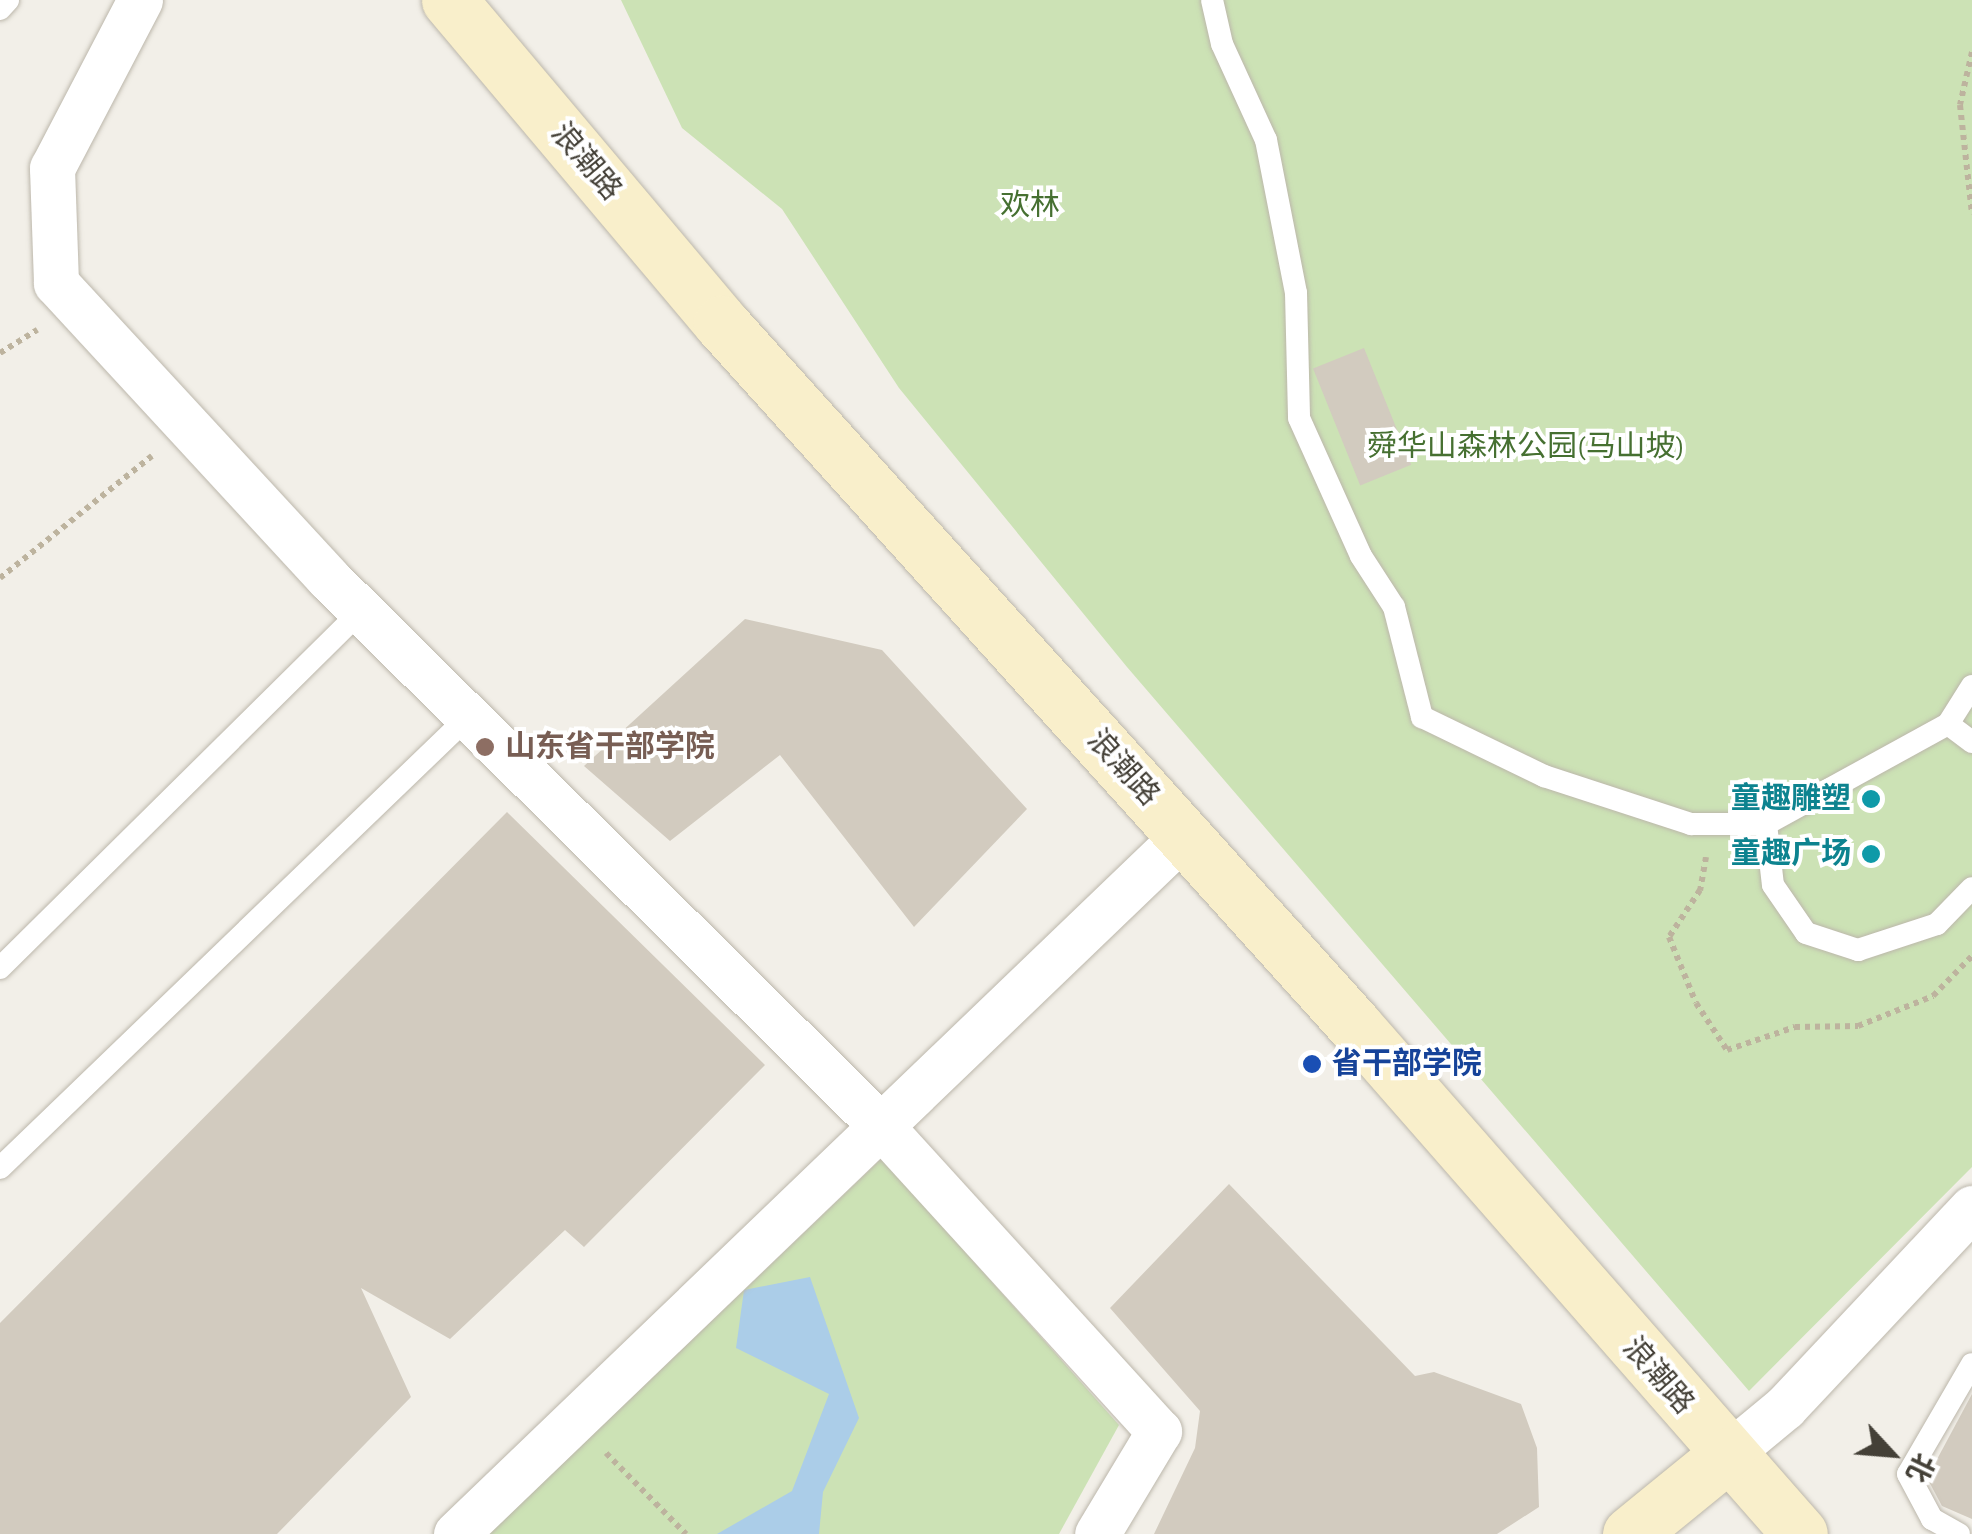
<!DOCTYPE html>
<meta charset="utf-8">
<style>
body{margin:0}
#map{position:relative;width:1972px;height:1534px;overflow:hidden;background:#f2efe8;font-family:"Alegreya Sans","Noto Sans SC",sans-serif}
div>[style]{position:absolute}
.green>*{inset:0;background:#cce2b5}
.water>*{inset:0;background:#abcde8}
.building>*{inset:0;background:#d2cbbf;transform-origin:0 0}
.path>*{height:6px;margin-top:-3px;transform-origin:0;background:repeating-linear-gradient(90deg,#bdb39e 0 5px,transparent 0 10px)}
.roads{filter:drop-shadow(0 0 2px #bcb7ab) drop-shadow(0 0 2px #bcb7ab)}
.lane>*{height:22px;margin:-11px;padding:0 11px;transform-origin:11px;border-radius:11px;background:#fff}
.street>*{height:45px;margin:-22.5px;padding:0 22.5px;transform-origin:22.5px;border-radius:22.5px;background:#fff}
.secondary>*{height:55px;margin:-27.5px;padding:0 27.5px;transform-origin:27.5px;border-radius:27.5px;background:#f9efcb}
.dots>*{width:28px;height:28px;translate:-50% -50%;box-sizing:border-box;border:5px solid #fff;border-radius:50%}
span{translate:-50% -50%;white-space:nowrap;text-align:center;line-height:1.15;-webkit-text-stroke:8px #fff;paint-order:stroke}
.street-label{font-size:30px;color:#444037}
.park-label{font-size:30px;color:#467031}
.education-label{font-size:30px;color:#785e54;font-weight:700}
.left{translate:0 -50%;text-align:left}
.culture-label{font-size:30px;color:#0d838f;font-weight:700}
.right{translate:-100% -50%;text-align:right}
.transit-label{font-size:30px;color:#164399;font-weight:700}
.north{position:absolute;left:1842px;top:1404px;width:100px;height:100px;-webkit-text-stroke:8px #fff;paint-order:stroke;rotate:116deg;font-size:28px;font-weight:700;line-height:40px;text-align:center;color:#444037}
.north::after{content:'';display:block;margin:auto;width:35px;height:45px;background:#444037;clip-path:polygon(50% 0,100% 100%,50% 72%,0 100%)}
</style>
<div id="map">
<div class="green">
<i style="clip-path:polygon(621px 0,1972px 0,1972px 1167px,1749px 1391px,1127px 667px,899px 388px,782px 209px,682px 128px)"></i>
<i style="clip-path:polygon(882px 1158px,1119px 1425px,1059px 1534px,489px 1534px)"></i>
</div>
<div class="water">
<i style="clip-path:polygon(810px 1277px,859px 1418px,823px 1492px,819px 1534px,717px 1534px,792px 1491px,829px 1394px,736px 1348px,744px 1290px)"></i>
</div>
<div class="building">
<i style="left:1364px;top:348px;width:126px;height:55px;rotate:68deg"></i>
<i style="clip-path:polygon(745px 619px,882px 650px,1027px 809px,914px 927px,780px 755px,670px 841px,584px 766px)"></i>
<i style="clip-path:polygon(507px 812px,765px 1065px,584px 1247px,565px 1230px,450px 1339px,361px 1288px,411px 1397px,277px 1534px,0 1534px,0 1323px)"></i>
<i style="clip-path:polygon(1229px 1184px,1415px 1376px,1434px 1372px,1521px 1404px,1537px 1448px,1539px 1507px,1497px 1534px,1154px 1534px,1195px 1448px,1200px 1411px,1110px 1308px)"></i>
<i style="clip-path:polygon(1972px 1394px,1972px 1519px,1942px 1506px,1927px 1478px)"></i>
</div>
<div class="path">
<i style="left:1972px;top:52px;width:54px;rotate:102.8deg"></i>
<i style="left:1960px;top:105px;width:110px;rotate:83.7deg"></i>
<i style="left:0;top:353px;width:44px;rotate:-31.9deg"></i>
<i style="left:0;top:578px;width:195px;rotate:-38.8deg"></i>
<i style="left:1706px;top:857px;width:34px;rotate:100deg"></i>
<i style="left:1700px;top:890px;width:56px;rotate:123.4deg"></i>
<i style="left:1669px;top:937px;width:71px;rotate:67.8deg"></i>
<i style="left:1696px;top:1003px;width:56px;rotate:56.6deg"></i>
<i style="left:1727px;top:1050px;width:72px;rotate:-18.7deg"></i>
<i style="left:1795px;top:1027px;width:63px;rotate:-0.9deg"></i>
<i style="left:1858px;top:1026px;width:81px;rotate:-21.8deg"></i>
<i style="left:1933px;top:996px;width:56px;rotate:-45.7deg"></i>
<i style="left:606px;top:1453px;width:114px;rotate:45.4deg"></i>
</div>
<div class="roads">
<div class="lane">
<i style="left:1212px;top:0;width:45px;rotate:77.2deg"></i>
<i style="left:1222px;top:44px;width:106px;rotate:65.4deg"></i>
<i style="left:1266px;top:140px;width:156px;rotate:78.9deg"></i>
<i style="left:1296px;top:293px;width:125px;rotate:88.6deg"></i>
<i style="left:1299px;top:418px;width:151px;rotate:65.8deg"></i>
<i style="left:1361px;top:556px;width:61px;rotate:57.1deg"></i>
<i style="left:1394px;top:607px;width:114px;rotate:75.7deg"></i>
<i style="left:1422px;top:717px;width:136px;rotate:25.8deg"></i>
<i style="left:1544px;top:776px;width:155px;rotate:18.1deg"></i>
<i style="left:1691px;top:824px;width:75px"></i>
<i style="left:1766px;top:824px;width:208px;rotate:-28.8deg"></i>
<i style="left:0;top:9px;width:12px;rotate:-48deg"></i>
<i style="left:1972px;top:686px;width:45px;rotate:122.3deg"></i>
<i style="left:1948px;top:724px;width:30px;rotate:37deg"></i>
<i style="left:1766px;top:824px;width:61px;rotate:83.5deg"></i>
<i style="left:1773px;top:885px;width:58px;rotate:55.5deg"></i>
<i style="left:1806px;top:933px;width:55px;rotate:18.1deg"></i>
<i style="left:1858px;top:950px;width:83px;rotate:-18.2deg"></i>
<i style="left:1937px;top:924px;width:50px;rotate:-45.8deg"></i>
<i style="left:0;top:968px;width:508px;rotate:-44.68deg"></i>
<i style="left:0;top:1168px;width:650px;rotate:-43.94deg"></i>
<i style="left:1959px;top:1534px;width:31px;rotate:-151deg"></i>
<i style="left:1932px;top:1519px;width:51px;rotate:-118.1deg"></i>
<i style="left:1908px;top:1474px;width:127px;rotate:-59.8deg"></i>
</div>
<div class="street">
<i style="left:140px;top:0;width:190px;rotate:117.6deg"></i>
<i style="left:52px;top:168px;width:115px;rotate:88deg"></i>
<i style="left:56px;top:283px;width:401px;rotate:47.3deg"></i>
<i style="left:328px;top:578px;width:779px;rotate:44.74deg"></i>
<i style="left:881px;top:1126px;width:413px;rotate:47.7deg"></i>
<i style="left:1159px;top:1431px;width:120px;rotate:121deg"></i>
<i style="left:1727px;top:1455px;width:75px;rotate:-39.6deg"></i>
<i style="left:1785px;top:1407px;width:273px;rotate:-46.8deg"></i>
<i style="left:456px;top:1534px;width:1009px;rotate:-43.84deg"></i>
</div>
<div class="secondary">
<i style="left:449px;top:0;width:422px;rotate:49.9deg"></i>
<i style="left:721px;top:323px;width:947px;rotate:47.95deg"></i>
<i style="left:1355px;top:1026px;width:675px;rotate:48.78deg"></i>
<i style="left:1630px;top:1534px;width:125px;rotate:-39.2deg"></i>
</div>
</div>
<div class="dots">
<i style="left:485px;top:747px;background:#8d6e63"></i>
<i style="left:1871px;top:799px;background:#0f9aa8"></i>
<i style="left:1871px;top:854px;background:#0f9aa8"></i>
<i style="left:1312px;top:1064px;background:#1a4fb4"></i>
</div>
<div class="street-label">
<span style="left:586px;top:162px;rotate:50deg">浪潮路</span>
<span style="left:1123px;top:768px;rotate:48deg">浪潮路</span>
<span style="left:1658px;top:1376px;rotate:49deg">浪潮路</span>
</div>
<div class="park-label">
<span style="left:1030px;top:206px">欢林</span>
<span style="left:1526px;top:447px">舜华山森林公园(马山坡)</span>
</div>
<div class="education-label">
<span class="left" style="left:505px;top:747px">山东省干部学院</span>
</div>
<div class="culture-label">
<span class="right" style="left:1851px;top:799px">童趣雕塑</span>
<span class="right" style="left:1851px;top:854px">童趣广场</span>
</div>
<div class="transit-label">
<span class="left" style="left:1332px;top:1064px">省干部学院</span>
</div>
<div class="north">北</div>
</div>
